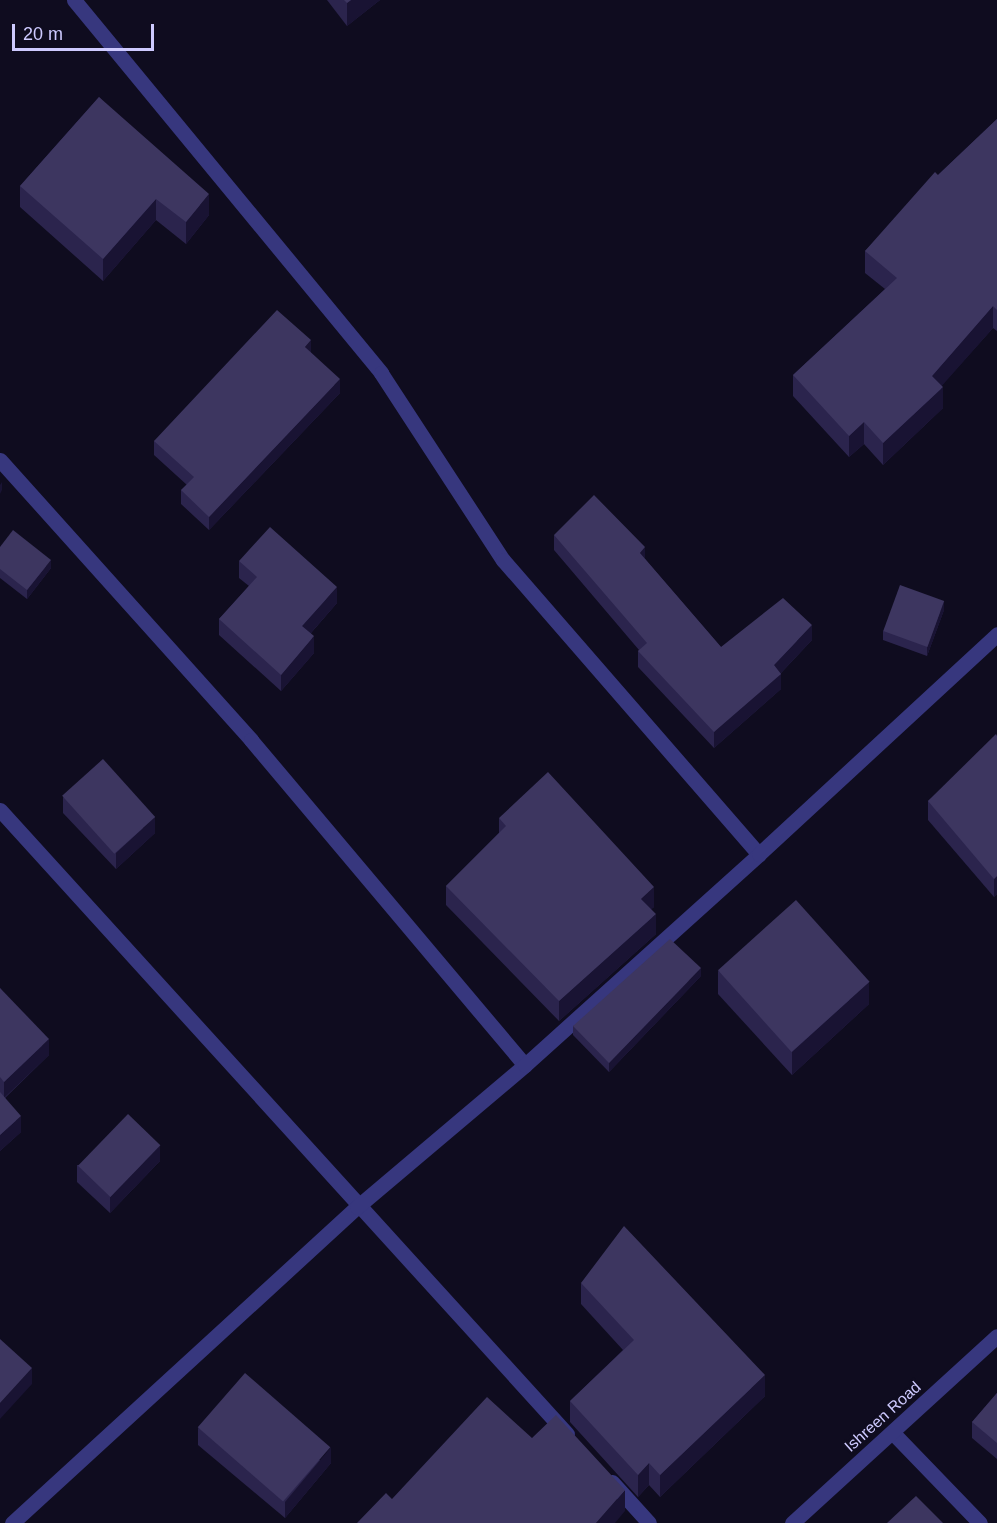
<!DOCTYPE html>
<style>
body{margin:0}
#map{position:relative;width:997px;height:1523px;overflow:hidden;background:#0f0c1f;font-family:Arial,sans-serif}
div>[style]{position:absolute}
.minor>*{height:15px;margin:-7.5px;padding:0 7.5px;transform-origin:7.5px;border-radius:7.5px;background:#37377e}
.wall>*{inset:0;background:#2b244d}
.shaded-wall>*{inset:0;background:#191333}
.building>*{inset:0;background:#3d3660;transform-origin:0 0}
span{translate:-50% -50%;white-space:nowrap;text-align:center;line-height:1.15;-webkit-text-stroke:5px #0f0c1f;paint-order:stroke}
.street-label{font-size:16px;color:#cecaff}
.scale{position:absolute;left:12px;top:24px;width:142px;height:27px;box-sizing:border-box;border:3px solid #cecaff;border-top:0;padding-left:8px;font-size:18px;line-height:21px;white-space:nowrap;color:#cecaff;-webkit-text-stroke:4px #0f0c1f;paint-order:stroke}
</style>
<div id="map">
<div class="minor">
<i style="left:74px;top:0;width:483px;rotate:50.5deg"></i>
<i style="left:381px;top:373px;width:223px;rotate:56.9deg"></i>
<i style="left:503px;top:560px;width:390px;rotate:49deg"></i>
<i style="left:0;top:460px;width:376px;rotate:48.1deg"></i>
<i style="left:251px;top:740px;width:425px;rotate:49.9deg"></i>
<i style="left:0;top:810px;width:843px;rotate:47.74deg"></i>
<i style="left:893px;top:1433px;width:125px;rotate:46deg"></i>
<i style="left:612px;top:1482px;width:55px;rotate:47.9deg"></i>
<i style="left:12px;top:1523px;width:468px;rotate:-42.5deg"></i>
<i style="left:357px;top:1207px;width:220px;rotate:-40.2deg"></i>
<i style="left:525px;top:1065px;width:315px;rotate:-42deg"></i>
<i style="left:759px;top:854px;width:324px;rotate:-42.7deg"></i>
<i style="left:792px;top:1523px;width:277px;rotate:-42.4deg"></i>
</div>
<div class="wall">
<i style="clip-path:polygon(327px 0,380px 0,347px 26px)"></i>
<i style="clip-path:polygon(99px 97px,209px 215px,186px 244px,156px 220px,103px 281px,20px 207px,20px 186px)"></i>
<i style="clip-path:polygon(997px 119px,997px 331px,993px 328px,941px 386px,943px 408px,883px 465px,864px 444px,849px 457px,793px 396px,793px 375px,885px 289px,865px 273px,865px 251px,938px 175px)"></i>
<i style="clip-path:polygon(311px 353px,340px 393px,209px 530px,181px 504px,181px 490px,187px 485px,154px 455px,154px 441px)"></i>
<i style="clip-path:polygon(554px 535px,645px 559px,721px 647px,812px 640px,781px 673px,781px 689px,714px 748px,638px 667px,638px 651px,639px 650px,554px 550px)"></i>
<i style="clip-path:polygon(0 547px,51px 568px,27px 599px,0 578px)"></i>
<i style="clip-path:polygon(239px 561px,337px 603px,311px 633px,314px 653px,281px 691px,219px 635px,219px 619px,249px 586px,239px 578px)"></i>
<i style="clip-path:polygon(944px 610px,927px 656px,883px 640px,883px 631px)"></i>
<i style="clip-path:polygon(997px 736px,997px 894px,994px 897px,928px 820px,928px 801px)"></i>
<i style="clip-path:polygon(63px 797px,155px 833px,116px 869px,63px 813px)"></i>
<i style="clip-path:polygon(499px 818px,654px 907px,651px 909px,656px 934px,559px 1021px,446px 905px,446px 886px,499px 833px)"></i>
<i style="clip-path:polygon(718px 971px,869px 1004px,792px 1075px,718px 994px)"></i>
<i style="clip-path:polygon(701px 976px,609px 1072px,573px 1035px,573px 1026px)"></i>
<i style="clip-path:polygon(0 988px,49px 1055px,5px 1098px,21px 1132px,0 1151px)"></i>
<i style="clip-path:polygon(160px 1161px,110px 1213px,77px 1182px,77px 1165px)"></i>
<i style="clip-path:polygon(581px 1283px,765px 1396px,660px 1497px,649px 1485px,638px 1497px,570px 1422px,570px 1401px,623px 1350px,581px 1304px)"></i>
<i style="clip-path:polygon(997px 1393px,997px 1459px,972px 1438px,972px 1422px)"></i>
<i style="clip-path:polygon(198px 1428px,331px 1463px,285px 1518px,198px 1445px)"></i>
</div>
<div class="shaded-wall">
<i style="clip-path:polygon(351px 0,380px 0,347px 26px,347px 3px)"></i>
<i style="clip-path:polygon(209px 194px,209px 215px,186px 244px,186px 222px)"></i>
<i style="clip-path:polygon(156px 199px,156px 220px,103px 281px,103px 259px)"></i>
<i style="clip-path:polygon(993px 306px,993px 328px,932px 397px,932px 376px)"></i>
<i style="clip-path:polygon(311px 340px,311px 354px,305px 347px)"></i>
<i style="clip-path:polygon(340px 379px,340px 393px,209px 530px,209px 517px)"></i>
<i style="clip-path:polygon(943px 387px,943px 408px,883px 465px,883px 443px)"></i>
<i style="clip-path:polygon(864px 422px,864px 444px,849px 457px,849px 436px)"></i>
<i style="clip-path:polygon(2px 482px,2px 490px,0 494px,0 485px)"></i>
<i style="clip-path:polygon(645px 547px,645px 562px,640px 553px)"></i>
<i style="clip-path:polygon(51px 560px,51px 568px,27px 599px,27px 590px)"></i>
<i style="clip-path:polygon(337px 587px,337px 603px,302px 643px,302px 626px)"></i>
<i style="clip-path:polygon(944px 601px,944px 610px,927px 656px,927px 647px)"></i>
<i style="clip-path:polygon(812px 625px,812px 640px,777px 677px,781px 674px,781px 689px,714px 748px,714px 732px,774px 665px)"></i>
<i style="clip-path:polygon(314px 636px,314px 653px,281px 691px,281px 675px)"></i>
<i style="clip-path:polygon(155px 817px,155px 833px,116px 869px,116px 853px)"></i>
<i style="clip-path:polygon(997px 876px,997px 894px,994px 897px,994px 879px)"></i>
<i style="clip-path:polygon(654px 887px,654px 907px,641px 919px,641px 899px)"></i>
<i style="clip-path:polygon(656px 914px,656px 934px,559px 1021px,559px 1001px)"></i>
<i style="clip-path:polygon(701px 968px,701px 976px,609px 1072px,609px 1063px)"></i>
<i style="clip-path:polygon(869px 982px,869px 1004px,792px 1075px,792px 1052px)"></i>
<i style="clip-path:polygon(49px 1039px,49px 1055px,4px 1098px,4px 1082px)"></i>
<i style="clip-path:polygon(21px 1116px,21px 1132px,0 1151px,0 1135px)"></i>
<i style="clip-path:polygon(160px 1145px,160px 1161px,110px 1213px,110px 1197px)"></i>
<i style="clip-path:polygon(32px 1368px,32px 1384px,0 1419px,0 1403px)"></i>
<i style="clip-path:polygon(765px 1375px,765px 1396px,660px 1497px,660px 1475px)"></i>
<i style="clip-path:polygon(331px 1447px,331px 1463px,285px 1518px,285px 1502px)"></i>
<i style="clip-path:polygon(649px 1463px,649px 1485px,638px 1497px,638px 1475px)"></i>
<i style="clip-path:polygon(625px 1490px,625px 1511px,615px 1523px,596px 1523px)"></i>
</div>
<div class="building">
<i style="clip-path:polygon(344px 0,351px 0,347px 3px)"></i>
<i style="clip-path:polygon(99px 97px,209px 194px,186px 222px,156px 199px,103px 259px,20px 186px)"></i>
<i style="clip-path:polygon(997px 119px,997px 310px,993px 306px,932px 376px,943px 387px,883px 443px,864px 422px,849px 436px,793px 375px,897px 278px,865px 251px,935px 172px,938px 175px)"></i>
<i style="clip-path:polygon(277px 310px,311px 340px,305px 347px,340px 379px,209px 517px,181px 490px,194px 477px,154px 441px)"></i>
<i style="clip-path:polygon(594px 495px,645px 547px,640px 553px,721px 647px,783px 598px,812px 625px,774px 665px,781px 674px,714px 732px,638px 651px,647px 643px,554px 535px)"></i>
<i style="clip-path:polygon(270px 527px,337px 587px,302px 626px,314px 636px,281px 675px,219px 619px,257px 577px,239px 561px)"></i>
<i style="clip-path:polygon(13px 530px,51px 560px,27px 590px,0 569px,0 547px)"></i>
<i style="left:900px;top:585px;width:47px;height:49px;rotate:20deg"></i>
<i style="clip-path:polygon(996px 734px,997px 736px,997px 876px,994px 879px,928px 801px)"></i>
<i style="left:103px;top:759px;width:78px;height:55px;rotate:48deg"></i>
<i style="clip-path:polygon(548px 772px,654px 887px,641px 899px,656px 914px,559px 1001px,446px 886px,506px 826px,499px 818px)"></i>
<i style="left:796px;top:900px;width:110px;height:105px;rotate:48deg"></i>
<i style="clip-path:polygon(670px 939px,701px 968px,609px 1063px,573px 1026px)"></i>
<i style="clip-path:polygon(0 988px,49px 1039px,4px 1082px,0 1077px)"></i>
<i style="clip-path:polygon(0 1092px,21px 1116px,0 1135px)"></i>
<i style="left:128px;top:1114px;width:45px;height:72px;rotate:44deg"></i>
<i style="clip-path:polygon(624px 1226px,765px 1375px,660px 1475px,649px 1463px,638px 1475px,570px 1401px,634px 1340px,581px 1283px)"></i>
<i style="clip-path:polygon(0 1339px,32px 1368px,0 1403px)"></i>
<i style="left:245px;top:1373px;width:113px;height:72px;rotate:41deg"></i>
<i style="clip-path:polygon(997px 1393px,997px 1443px,972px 1422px)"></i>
<i style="clip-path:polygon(487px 1397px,532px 1438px,556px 1415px,625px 1490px,596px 1523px,357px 1523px,386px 1493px,392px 1499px)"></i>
<i style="clip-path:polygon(916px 1496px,943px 1523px,887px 1523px)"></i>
</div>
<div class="street-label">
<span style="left:883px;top:1417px;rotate:-42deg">Ishreen Road</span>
</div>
<div class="scale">20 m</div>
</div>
